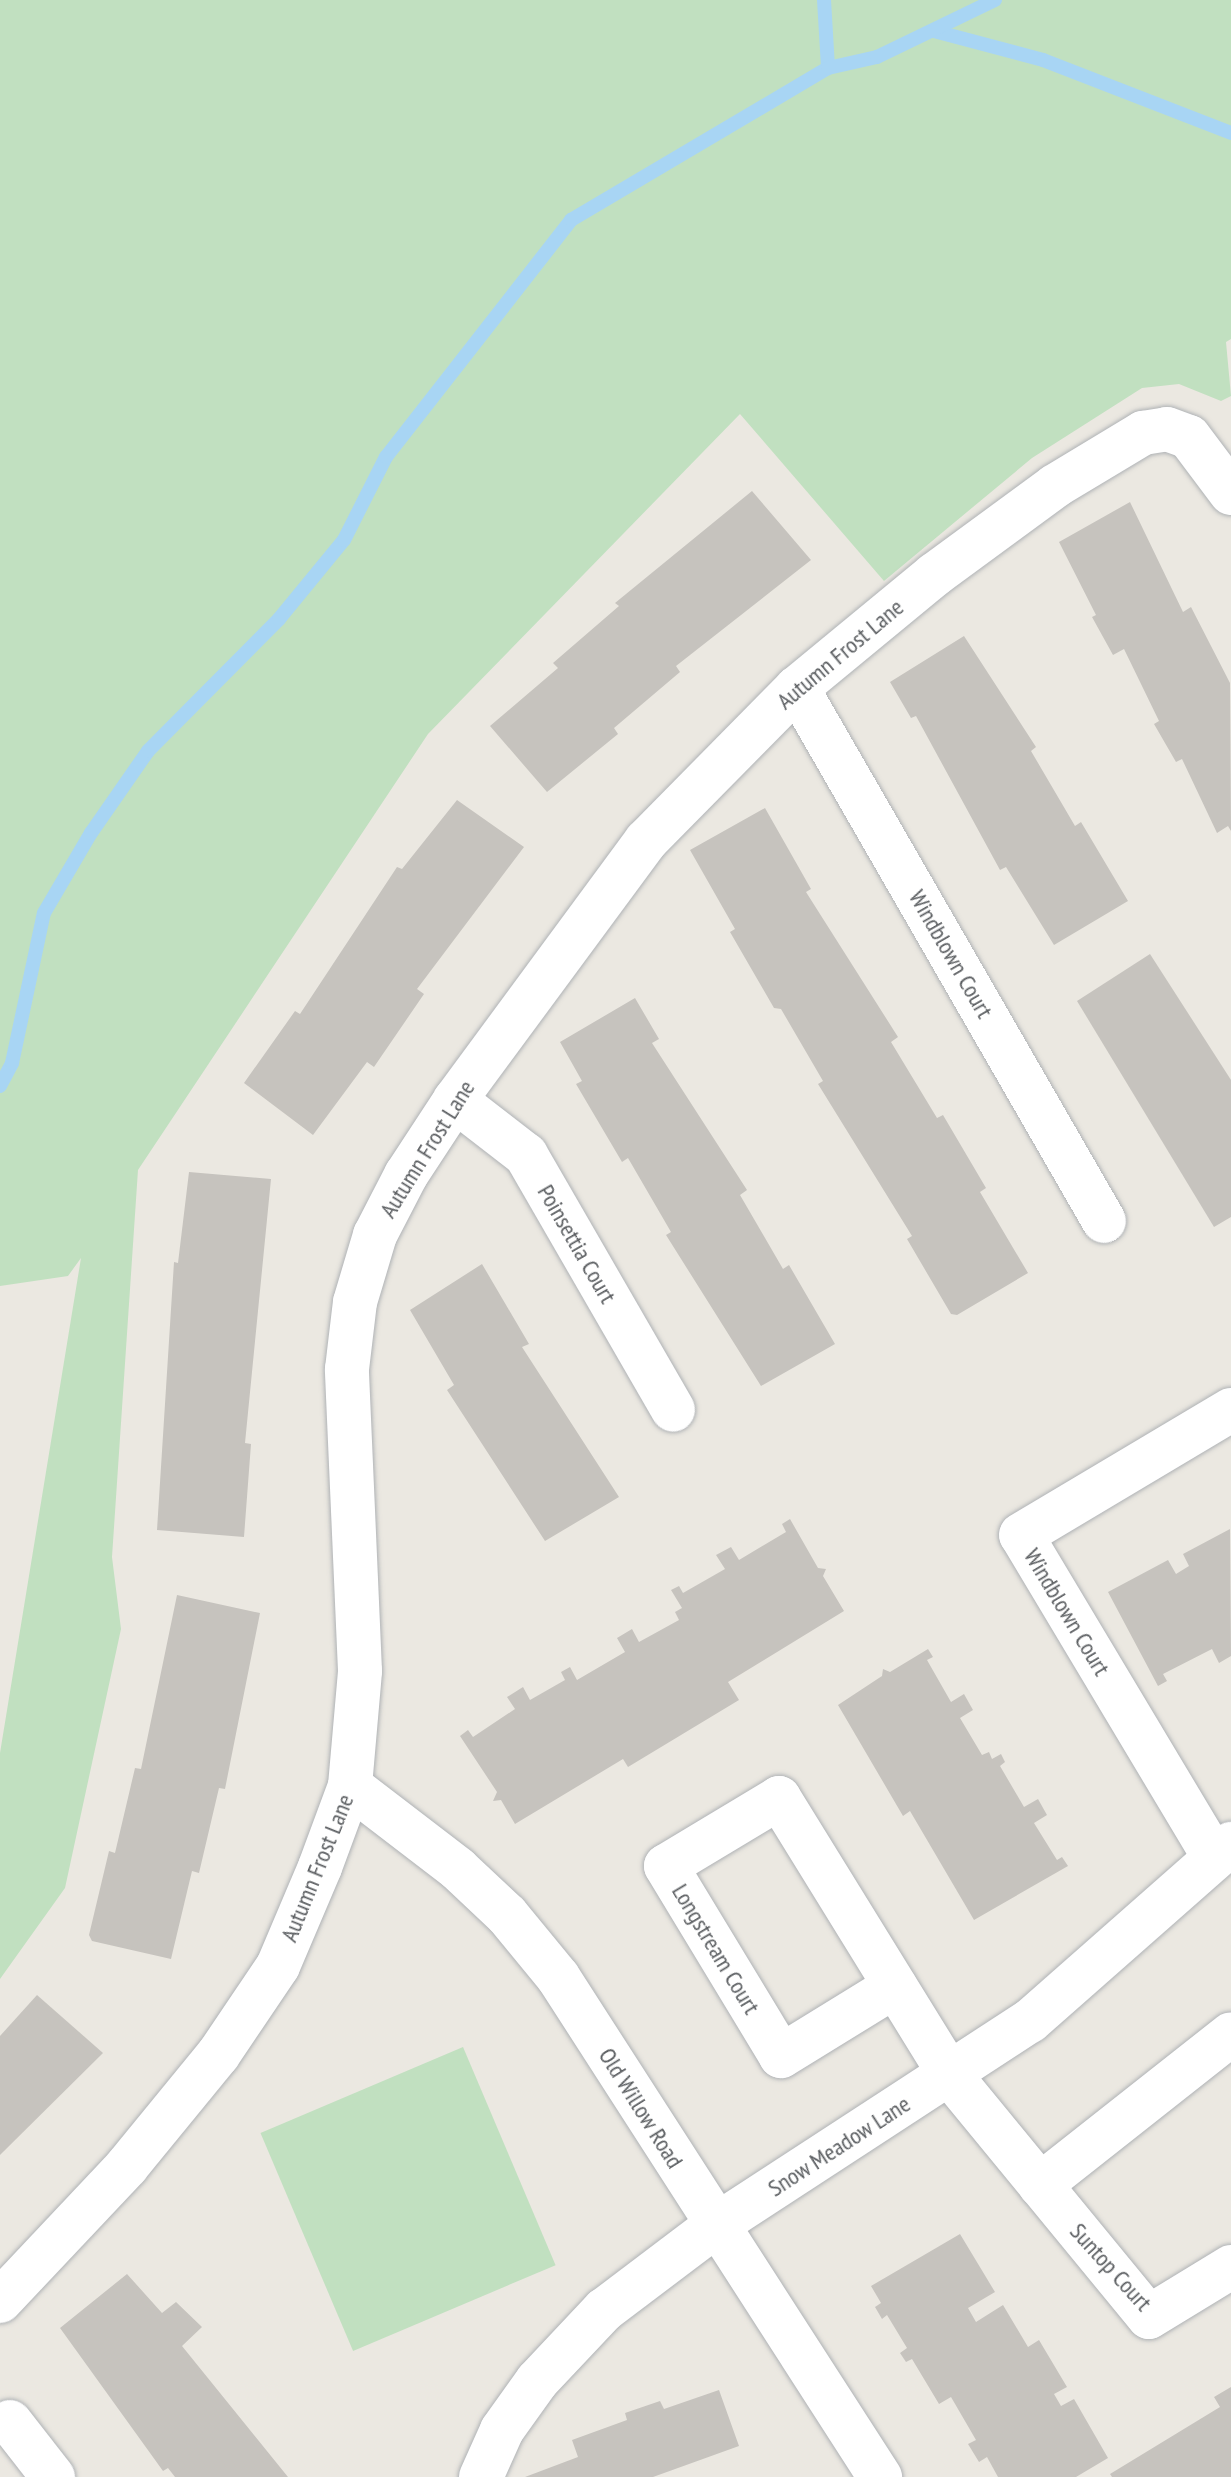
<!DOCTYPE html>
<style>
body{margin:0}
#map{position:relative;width:1231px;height:2477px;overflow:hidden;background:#ebe8e1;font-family:"PT Sans Narrow",sans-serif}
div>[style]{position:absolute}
.green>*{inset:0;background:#c1e0c0;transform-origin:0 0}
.stream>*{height:14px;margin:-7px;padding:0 7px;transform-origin:7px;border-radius:7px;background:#a8d5f4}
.building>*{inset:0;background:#c6c3be}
.roads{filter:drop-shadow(0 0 2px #afb2b5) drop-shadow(0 0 2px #afb2b5)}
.minor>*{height:44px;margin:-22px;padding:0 22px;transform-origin:22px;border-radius:22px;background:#fff}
span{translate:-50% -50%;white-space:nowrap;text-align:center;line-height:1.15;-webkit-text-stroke:7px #fff;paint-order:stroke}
.street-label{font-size:24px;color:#5a5d60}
</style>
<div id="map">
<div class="green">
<i style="clip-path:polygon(0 0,1231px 0,1231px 339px,1226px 342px,1231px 396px,1221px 401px,1179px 384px,1142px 388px,1032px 458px,884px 581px,740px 414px,428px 734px,138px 1170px,112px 1557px,121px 1629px,65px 1888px,0 1979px,0 1753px,81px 1258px,68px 1276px,0 1286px)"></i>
<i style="left:463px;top:2047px;width:237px;height:220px;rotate:67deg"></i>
</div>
<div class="stream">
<i style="left:824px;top:0;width:68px;rotate:86.6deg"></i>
<i style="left:934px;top:31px;width:113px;rotate:14.9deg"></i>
<i style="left:1043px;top:60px;width:202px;rotate:21.2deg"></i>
<i style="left:0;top:1086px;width:26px;rotate:-62deg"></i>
<i style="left:12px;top:1063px;width:153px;rotate:-78deg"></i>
<i style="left:44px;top:913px;width:93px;rotate:-59.6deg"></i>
<i style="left:91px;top:833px;width:100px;rotate:-55.2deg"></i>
<i style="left:148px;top:751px;width:186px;rotate:-45.2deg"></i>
<i style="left:279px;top:619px;width:102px;rotate:-50.6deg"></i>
<i style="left:344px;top:540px;width:93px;rotate:-63.2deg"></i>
<i style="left:386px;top:457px;width:301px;rotate:-52deg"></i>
<i style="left:571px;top:220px;width:299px;rotate:-30.6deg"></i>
<i style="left:828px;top:68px;width:50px;rotate:-12.7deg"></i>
<i style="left:877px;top:57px;width:131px;rotate:-25.8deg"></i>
</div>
<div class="building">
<i style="clip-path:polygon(752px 491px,811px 560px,676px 666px,680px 672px,614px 728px,618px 734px,547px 792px,490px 726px,558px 668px,553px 663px,619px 606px,615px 603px)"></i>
<i style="clip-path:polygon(1130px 502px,1183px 612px,1191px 607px,1230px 683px,1231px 831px,1228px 826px,1217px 833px,1182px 759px,1176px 762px,1154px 724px,1159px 721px,1124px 649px,1113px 655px,1092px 617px,1096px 615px,1059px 542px)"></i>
<i style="clip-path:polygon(964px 636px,1036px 747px,1031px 751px,1075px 826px,1081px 822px,1128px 901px,1054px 945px,1006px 867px,1000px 870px,916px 716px,911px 718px,890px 682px)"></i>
<i style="clip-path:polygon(457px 800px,524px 847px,417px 989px,424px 994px,374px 1067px,367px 1062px,313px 1135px,244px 1083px,295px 1011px,300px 1014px,397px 867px,402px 869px)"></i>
<i style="clip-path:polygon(765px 808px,811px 889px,806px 892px,898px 1037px,891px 1042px,937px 1118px,943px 1115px,986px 1188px,980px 1192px,1028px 1273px,957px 1315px,951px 1314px,907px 1239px,912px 1236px,818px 1084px,823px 1081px,781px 1009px,774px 1008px,730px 932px,735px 929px,690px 850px)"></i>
<i style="clip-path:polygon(1150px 954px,1231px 1080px,1231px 1217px,1214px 1227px,1077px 1001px)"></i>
<i style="clip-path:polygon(635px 998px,659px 1039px,652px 1043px,747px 1190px,740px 1195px,783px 1269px,789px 1265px,835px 1344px,761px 1386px,666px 1235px,671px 1232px,628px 1158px,622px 1162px,576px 1084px,582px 1081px,560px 1042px)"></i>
<i style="clip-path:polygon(189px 1172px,271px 1179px,245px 1443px,251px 1444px,244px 1537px,157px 1530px,174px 1262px,178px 1263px)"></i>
<i style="clip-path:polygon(482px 1264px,529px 1344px,522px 1347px,619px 1497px,545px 1541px,447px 1390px,454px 1385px,410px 1310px)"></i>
<i style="clip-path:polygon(790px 1519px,818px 1568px,826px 1569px,823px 1576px,844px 1611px,728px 1682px,739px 1700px,628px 1767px,623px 1759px,515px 1824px,501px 1800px,493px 1801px,497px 1792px,460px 1736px,468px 1730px,473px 1737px,515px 1709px,507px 1697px,523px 1687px,530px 1700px,565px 1680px,561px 1672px,570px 1667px,577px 1680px,625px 1652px,617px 1638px,632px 1629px,639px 1642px,679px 1620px,675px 1612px,682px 1608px,671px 1590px,679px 1586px,683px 1593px,725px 1569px,716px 1555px,731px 1547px,739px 1560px,786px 1532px,782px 1524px)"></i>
<i style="clip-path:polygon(1230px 1529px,1231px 1656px,1219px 1663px,1212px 1649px,1163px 1674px,1167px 1681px,1158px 1686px,1108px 1592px,1168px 1560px,1176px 1574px,1189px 1566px,1183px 1554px)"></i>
<i style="clip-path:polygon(177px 1595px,260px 1613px,225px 1789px,219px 1788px,199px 1873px,192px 1871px,171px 1959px,92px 1941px,89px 1935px,109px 1851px,115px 1853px,135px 1768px,141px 1769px)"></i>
<i style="clip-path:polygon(928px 1649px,933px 1657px,927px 1660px,951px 1702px,964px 1694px,973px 1710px,960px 1718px,982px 1755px,989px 1752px,992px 1759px,1001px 1754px,1005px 1762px,1000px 1766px,1024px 1807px,1038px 1799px,1047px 1815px,1034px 1823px,1057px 1860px,1062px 1857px,1068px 1866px,974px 1920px,910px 1811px,903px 1816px,838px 1705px,882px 1676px,883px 1669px,890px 1672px)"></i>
<i style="clip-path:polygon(37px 1995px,103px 2053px,0 2155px,0 2036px)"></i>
<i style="clip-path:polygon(960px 2234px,995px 2292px,968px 2308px,976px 2322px,1003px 2305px,1028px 2347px,1039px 2340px,1067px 2387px,1054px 2394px,1061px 2406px,1074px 2399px,1108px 2458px,1076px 2477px,998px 2477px,987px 2457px,979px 2462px,968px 2444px,976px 2440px,951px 2397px,939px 2404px,912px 2359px,906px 2362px,900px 2353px,907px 2348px,887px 2315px,882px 2319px,875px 2307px,881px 2303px,871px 2286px)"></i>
<i style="clip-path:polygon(127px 2274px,162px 2313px,176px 2302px,202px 2327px,182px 2346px,288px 2477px,175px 2477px,168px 2468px,163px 2471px,60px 2328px)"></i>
<i style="clip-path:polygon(1231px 2387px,1231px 2477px,1112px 2477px,1110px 2474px,1220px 2407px,1214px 2397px)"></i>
<i style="clip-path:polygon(719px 2390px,739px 2446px,653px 2477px,525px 2477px,578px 2457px,572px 2440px,627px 2420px,625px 2413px,660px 2401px,664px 2409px)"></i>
</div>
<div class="roads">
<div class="minor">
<i style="left:797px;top:688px;width:615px;rotate:60.06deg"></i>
<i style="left:455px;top:1100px;width:90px;rotate:37.8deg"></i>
<i style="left:526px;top:1155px;width:294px;rotate:60deg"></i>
<i style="left:350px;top:1786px;width:136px;rotate:37.5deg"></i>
<i style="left:458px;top:1869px;width:67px;rotate:43.2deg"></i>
<i style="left:507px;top:1915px;width:80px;rotate:50.6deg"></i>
<i style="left:558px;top:1977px;width:595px;rotate:57.22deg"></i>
<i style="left:1214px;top:1857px;width:375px;rotate:-120.9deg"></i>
<i style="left:1021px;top:1535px;width:244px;rotate:-30.8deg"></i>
<i style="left:895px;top:1986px;width:134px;rotate:148.4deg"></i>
<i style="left:781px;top:2056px;width:222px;rotate:-121.2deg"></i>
<i style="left:666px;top:1866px;width:132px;rotate:-31deg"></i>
<i style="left:779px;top:1798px;width:326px;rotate:58.3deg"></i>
<i style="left:950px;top:2075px;width:313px;rotate:50.6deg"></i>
<i style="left:1149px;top:2317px;width:96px;rotate:-31.4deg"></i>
<i style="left:1040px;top:2185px;width:243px;rotate:-38.3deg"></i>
<i style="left:0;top:2301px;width:185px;rotate:-46.7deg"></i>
<i style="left:127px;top:2166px;width:144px;rotate:-50.7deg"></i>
<i style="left:218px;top:2055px;width:107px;rotate:-56deg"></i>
<i style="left:278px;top:1966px;width:108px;rotate:-67deg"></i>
<i style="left:320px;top:1867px;width:86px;rotate:-69.7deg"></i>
<i style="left:350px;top:1786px;width:115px;rotate:-85deg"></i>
<i style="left:360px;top:1671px;width:302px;rotate:-92.5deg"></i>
<i style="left:347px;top:1369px;width:67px;rotate:-83.2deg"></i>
<i style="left:355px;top:1302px;width:70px;rotate:-73.4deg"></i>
<i style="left:375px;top:1235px;width:68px;rotate:-62.7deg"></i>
<i style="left:406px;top:1175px;width:90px;rotate:-56.8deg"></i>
<i style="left:455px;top:1100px;width:322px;rotate:-53.6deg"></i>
<i style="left:646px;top:841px;width:215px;rotate:-45.4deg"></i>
<i style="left:797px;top:688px;width:178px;rotate:-39.5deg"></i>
<i style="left:934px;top:575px;width:150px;rotate:-36.3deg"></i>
<i style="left:1055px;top:486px;width:103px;rotate:-31.1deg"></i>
<i style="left:1143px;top:433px;width:24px;rotate:-9deg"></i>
<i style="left:1167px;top:429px;width:23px;rotate:20deg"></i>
<i style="left:1189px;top:437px;width:70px;rotate:53.1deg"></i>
<i style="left:10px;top:2422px;width:70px;rotate:52deg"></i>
<i style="left:481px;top:2477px;width:51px;rotate:-65.9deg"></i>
<i style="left:502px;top:2430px;width:60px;rotate:-54.5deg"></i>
<i style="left:537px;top:2381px;width:98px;rotate:-46.7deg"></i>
<i style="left:604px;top:2310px;width:139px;rotate:-37.1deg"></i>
<i style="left:715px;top:2226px;width:376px;rotate:-33.1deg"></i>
<i style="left:1030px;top:2021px;width:268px;rotate:-41.4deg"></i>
</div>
</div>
<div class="street-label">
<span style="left:840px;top:654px;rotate:-40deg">Autumn Frost Lane</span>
<span style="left:951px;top:954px;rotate:60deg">Windblown Court</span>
<span style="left:427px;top:1149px;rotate:-58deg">Autumn Frost Lane</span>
<span style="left:577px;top:1244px;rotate:60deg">Poinsettia Court</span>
<span style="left:1067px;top:1612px;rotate:59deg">Windblown Court</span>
<span style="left:317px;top:1868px;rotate:-68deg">Autumn Frost Lane</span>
<span style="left:716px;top:1949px;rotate:59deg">Longstream Court</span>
<span style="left:641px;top:2108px;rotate:58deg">Old Willow Road</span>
<span style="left:839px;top:2146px;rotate:-33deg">Snow Meadow Lane</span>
<span style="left:1111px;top:2267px;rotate:48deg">Suntop Court</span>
</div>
</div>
